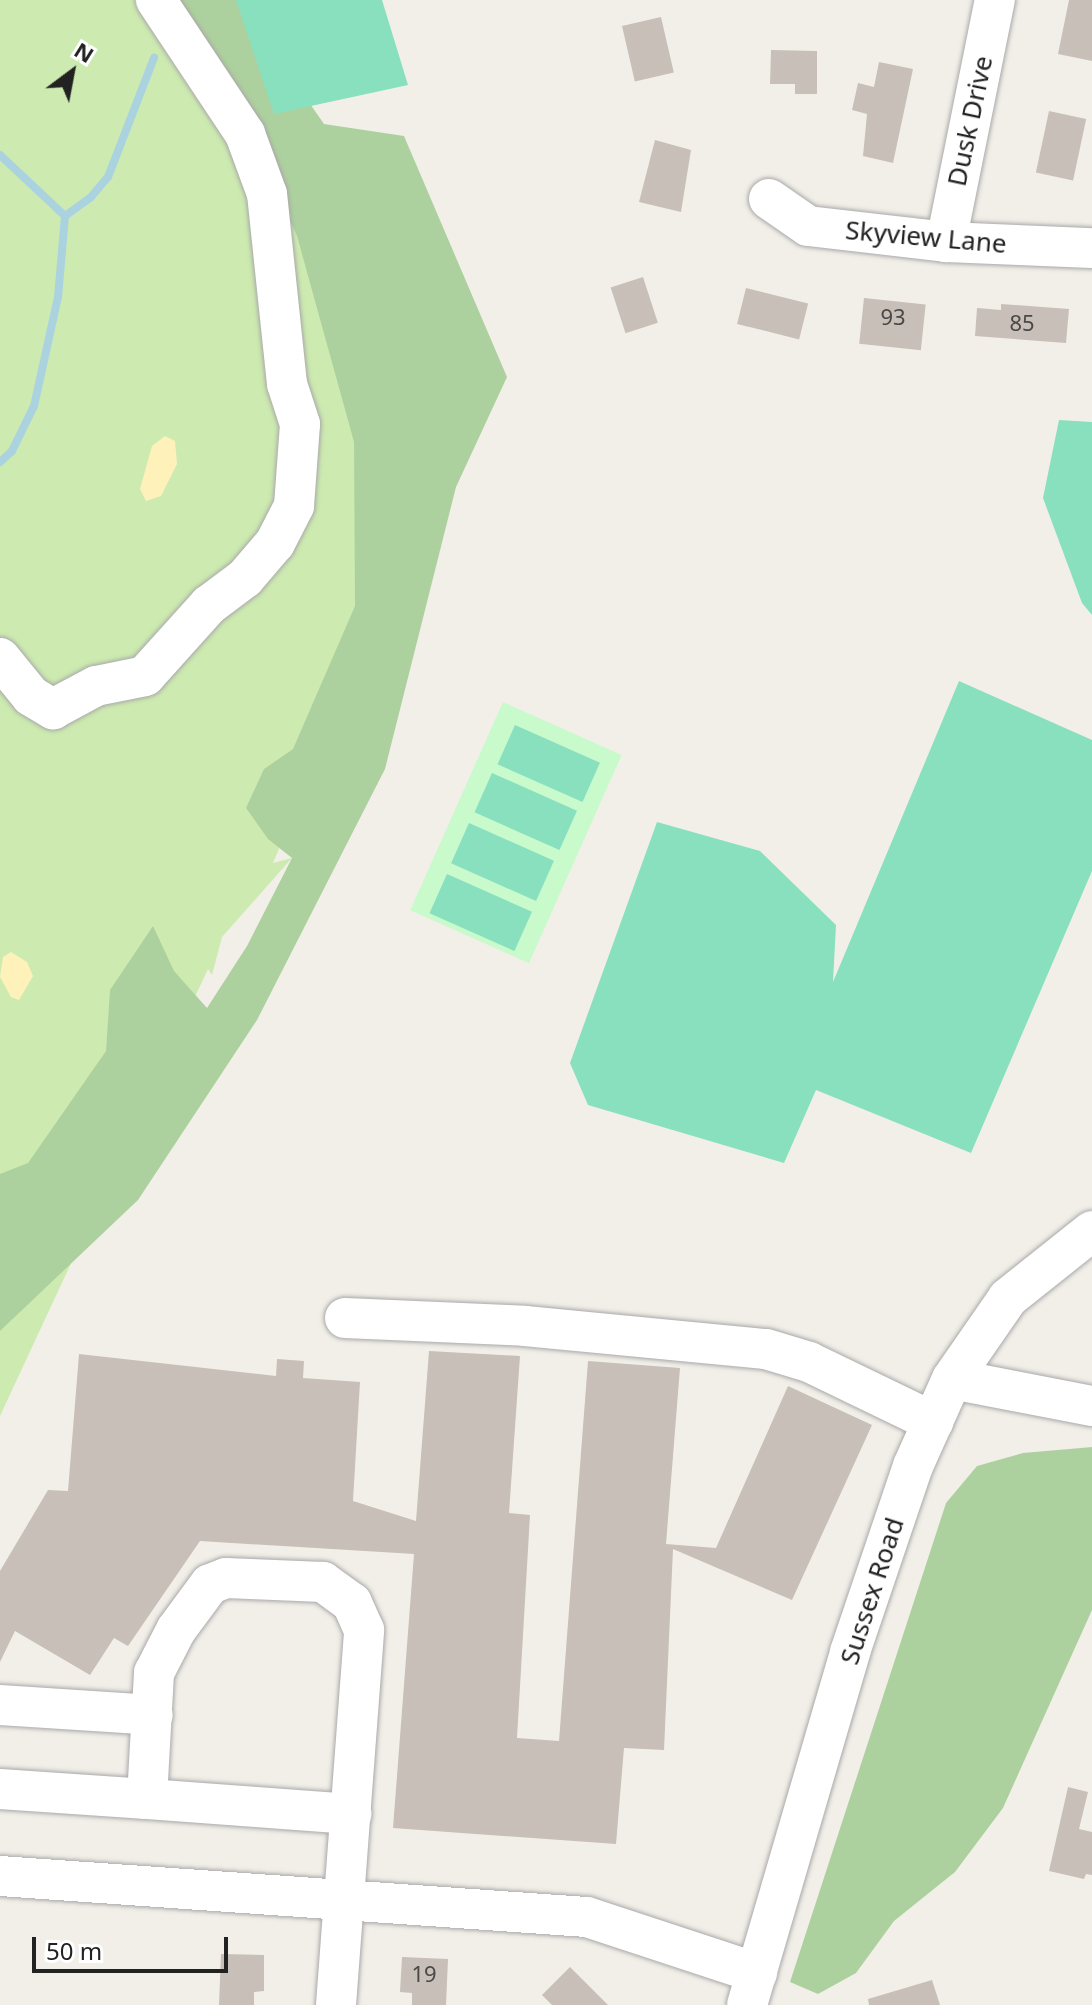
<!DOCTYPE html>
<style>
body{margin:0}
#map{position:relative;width:1092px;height:2005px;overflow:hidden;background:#f2efe9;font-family:"Noto Sans",sans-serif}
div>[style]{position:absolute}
.grass>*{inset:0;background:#cdebb0}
.forest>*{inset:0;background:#add19e}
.sand>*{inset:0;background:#fff1ba}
.park>*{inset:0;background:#c8facc;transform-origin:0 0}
.pitch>*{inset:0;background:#88e0be;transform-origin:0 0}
.stream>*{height:8px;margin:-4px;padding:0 4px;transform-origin:4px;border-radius:4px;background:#aad3df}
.building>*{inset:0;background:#c7bfb8;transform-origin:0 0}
.roads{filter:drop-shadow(0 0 2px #a9a9a9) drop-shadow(0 0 2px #a9a9a9)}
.minor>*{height:40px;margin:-20px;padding:0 20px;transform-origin:20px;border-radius:20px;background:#fff}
span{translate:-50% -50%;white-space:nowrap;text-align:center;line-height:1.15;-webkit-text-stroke:6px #fff;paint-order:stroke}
.number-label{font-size:22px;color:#4b4948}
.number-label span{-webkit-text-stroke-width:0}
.street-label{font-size:26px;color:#222}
.north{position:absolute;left:32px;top:32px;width:80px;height:80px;-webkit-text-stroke:6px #fff;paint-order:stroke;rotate:32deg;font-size:22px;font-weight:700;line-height:32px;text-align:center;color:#222}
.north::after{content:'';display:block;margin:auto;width:28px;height:36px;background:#222;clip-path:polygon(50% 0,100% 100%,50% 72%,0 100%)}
.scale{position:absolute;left:32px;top:1937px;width:196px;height:36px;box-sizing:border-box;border:4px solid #222;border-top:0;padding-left:10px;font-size:24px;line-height:28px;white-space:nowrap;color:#222;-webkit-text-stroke:6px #fff;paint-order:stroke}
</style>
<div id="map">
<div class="grass">
<i style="clip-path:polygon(0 0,186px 0,461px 416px,273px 863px,292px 858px,222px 937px,212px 975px,208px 969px,0 1416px)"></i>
</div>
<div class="forest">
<i style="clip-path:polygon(174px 0,238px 0,324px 124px,404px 136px,507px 377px,456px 487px,385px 769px,257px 1020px,138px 1200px,0 1331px,0 1174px,28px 1163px,106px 1051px,110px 990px,153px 926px,174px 971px,207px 1008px,247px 946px,292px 858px,268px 839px,246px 808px,264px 769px,293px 749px,355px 606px,354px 442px,297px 236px,254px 140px)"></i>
<i style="clip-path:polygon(1092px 1447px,1092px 1610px,1003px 1808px,955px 1872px,894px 1921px,856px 1973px,818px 1994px,790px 1982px,946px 1503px,977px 1466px,1023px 1453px)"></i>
</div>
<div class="sand">
<i style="clip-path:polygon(165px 436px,175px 441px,177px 464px,161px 496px,146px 501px,140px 489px,152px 446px)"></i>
<i style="clip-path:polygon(11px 952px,27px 962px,33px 976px,19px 1000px,11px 997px,0 977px,3px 957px)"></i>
</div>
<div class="park">
<i style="left:503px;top:702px;width:130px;height:228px;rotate:24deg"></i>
</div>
<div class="pitch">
<i style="clip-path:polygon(236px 0,382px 0,408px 85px,274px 114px)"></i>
<i style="clip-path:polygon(1059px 420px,1092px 422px,1092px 615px,1082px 603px,1043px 498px)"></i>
<i style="clip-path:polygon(959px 681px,1092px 740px,1092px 871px,971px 1153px,816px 1090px,784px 1163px,588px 1105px,570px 1063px,657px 822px,760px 851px,836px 925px,833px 982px)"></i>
<i style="left:515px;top:725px;width:93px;height:43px;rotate:24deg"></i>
<i style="left:492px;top:773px;width:93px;height:43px;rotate:24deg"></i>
<i style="left:469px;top:823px;width:93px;height:44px;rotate:24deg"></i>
<i style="left:447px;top:874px;width:93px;height:43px;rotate:24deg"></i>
</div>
<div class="stream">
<i style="left:0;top:155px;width:89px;rotate:43.2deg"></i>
<i style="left:65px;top:216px;width:81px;rotate:94.9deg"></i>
<i style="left:58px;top:297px;width:112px;rotate:102.4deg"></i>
<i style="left:34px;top:406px;width:50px;rotate:116.1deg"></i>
<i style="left:12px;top:451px;width:16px;rotate:137deg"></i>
<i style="left:65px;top:216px;width:32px;rotate:-36deg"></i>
<i style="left:91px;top:197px;width:26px;rotate:-50deg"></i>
<i style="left:108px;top:177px;width:128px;rotate:-68.9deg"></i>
</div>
<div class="building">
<i style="clip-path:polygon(1069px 0,1092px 0,1092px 61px,1058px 54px)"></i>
<i style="left:661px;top:17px;width:57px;height:40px;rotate:77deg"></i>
<i style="clip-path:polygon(771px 50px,817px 51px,817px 94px,795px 94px,795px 84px,770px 84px)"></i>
<i style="clip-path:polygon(879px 62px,913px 69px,893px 163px,863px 156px,867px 114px,852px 110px,858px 83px,874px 87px)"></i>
<i style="left:1049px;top:111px;width:38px;height:63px;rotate:12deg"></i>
<i style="clip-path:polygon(655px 140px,691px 150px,681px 212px,639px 202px)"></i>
<i style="left:643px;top:277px;width:48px;height:34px;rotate:72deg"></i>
<i style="left:746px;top:288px;width:64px;height:37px;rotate:14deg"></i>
<i style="left:864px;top:298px;width:62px;height:46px;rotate:6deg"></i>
<i style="clip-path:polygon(1001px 304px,1069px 309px,1066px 343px,975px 336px,977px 308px,1001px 310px)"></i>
<i style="clip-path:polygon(429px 1351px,520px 1356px,509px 1513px,530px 1515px,517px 1738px,559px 1741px,588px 1361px,680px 1368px,666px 1544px,716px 1548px,788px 1386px,872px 1425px,792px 1600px,673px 1549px,664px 1750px,624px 1748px,616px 1844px,393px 1828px,414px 1554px,200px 1541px,128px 1646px,114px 1638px,90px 1675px,15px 1631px,0 1662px,0 1571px,48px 1490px,68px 1491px,79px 1354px,276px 1376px,277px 1359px,304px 1361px,303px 1378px,360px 1382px,353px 1501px,416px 1521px)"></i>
<i style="clip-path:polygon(1068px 1787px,1088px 1792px,1079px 1829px,1092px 1832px,1092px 1875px,1086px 1874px,1084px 1879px,1049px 1871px)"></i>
<i style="clip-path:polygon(221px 1954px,264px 1955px,264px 1991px,254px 1992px,254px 2005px,219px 2005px)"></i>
<i style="clip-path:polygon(402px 1957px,448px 1959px,446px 2005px,412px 2005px,412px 1993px,400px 1992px)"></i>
<i style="clip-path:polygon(570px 1967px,608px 2005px,552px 2005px,542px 1995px)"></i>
<i style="clip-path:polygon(932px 1980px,940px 2005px,869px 2005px,868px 1999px)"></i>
</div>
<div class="roads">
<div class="minor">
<i style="left:769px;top:199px;width:47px;rotate:34.7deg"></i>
<i style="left:808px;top:226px;width:139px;rotate:6.6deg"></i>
<i style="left:946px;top:242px;width:146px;rotate:2.4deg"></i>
<i style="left:946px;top:242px;width:247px;rotate:-78.6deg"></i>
<i style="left:0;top:658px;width:49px;rotate:50.8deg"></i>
<i style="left:31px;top:696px;width:26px;rotate:31deg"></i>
<i style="left:53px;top:709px;width:49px;rotate:-28.1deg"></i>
<i style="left:96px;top:686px;width:50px;rotate:-11.5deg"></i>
<i style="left:145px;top:676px;width:96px;rotate:-48deg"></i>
<i style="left:209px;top:605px;width:45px;rotate:-36.9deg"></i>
<i style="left:245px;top:578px;width:46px;rotate:-49.4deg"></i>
<i style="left:275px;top:543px;width:42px;rotate:-62.8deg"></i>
<i style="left:294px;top:506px;width:82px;rotate:-85.8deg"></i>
<i style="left:300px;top:424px;width:42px;rotate:-108deg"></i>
<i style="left:287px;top:384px;width:191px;rotate:-96deg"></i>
<i style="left:267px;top:194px;width:64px;rotate:-110.1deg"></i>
<i style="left:245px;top:134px;width:161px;rotate:-123.6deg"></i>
<i style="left:345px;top:1318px;width:180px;rotate:2.5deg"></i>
<i style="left:525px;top:1326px;width:242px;rotate:5.5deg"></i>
<i style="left:766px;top:1349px;width:45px;rotate:16.8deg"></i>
<i style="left:809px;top:1362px;width:138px;rotate:25.8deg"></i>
<i style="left:952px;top:1379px;width:143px;rotate:10.9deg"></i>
<i style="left:0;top:1705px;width:153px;rotate:3.7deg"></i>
<i style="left:0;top:1789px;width:147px;rotate:3.9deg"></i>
<i style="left:0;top:1876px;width:588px;rotate:4deg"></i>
<i style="left:587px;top:1917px;width:179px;rotate:18.2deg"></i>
<i style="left:336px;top:2005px;width:376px;rotate:-85.7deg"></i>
<i style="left:364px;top:1630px;width:30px;rotate:-114deg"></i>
<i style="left:352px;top:1603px;width:36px;rotate:-144deg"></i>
<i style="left:323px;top:1582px;width:97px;rotate:-177.6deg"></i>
<i style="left:226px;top:1578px;width:17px;rotate:159deg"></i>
<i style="left:210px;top:1584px;width:57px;rotate:126.5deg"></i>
<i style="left:176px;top:1630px;width:48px;rotate:117.1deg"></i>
<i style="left:154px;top:1673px;width:126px;rotate:93.2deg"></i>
<i style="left:147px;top:1799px;width:205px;rotate:4.2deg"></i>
<i style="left:747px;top:2005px;width:368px;rotate:-73.7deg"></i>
<i style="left:850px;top:1652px;width:196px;rotate:-71.3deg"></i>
<i style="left:913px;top:1466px;width:95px;rotate:-65.9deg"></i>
<i style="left:952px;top:1379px;width:98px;rotate:-55.3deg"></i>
<i style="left:1008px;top:1298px;width:107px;rotate:-38.6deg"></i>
</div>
</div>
<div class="number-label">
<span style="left:893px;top:317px">93</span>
<span style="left:1022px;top:323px">85</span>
<span style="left:424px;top:1974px">19</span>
</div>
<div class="street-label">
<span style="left:970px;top:121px;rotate:-78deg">Dusk Drive</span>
<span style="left:926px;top:237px;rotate:5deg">Skyview Lane</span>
<span style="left:872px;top:1591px;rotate:-72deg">Sussex Road</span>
</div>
<div class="north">N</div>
<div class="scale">50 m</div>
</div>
